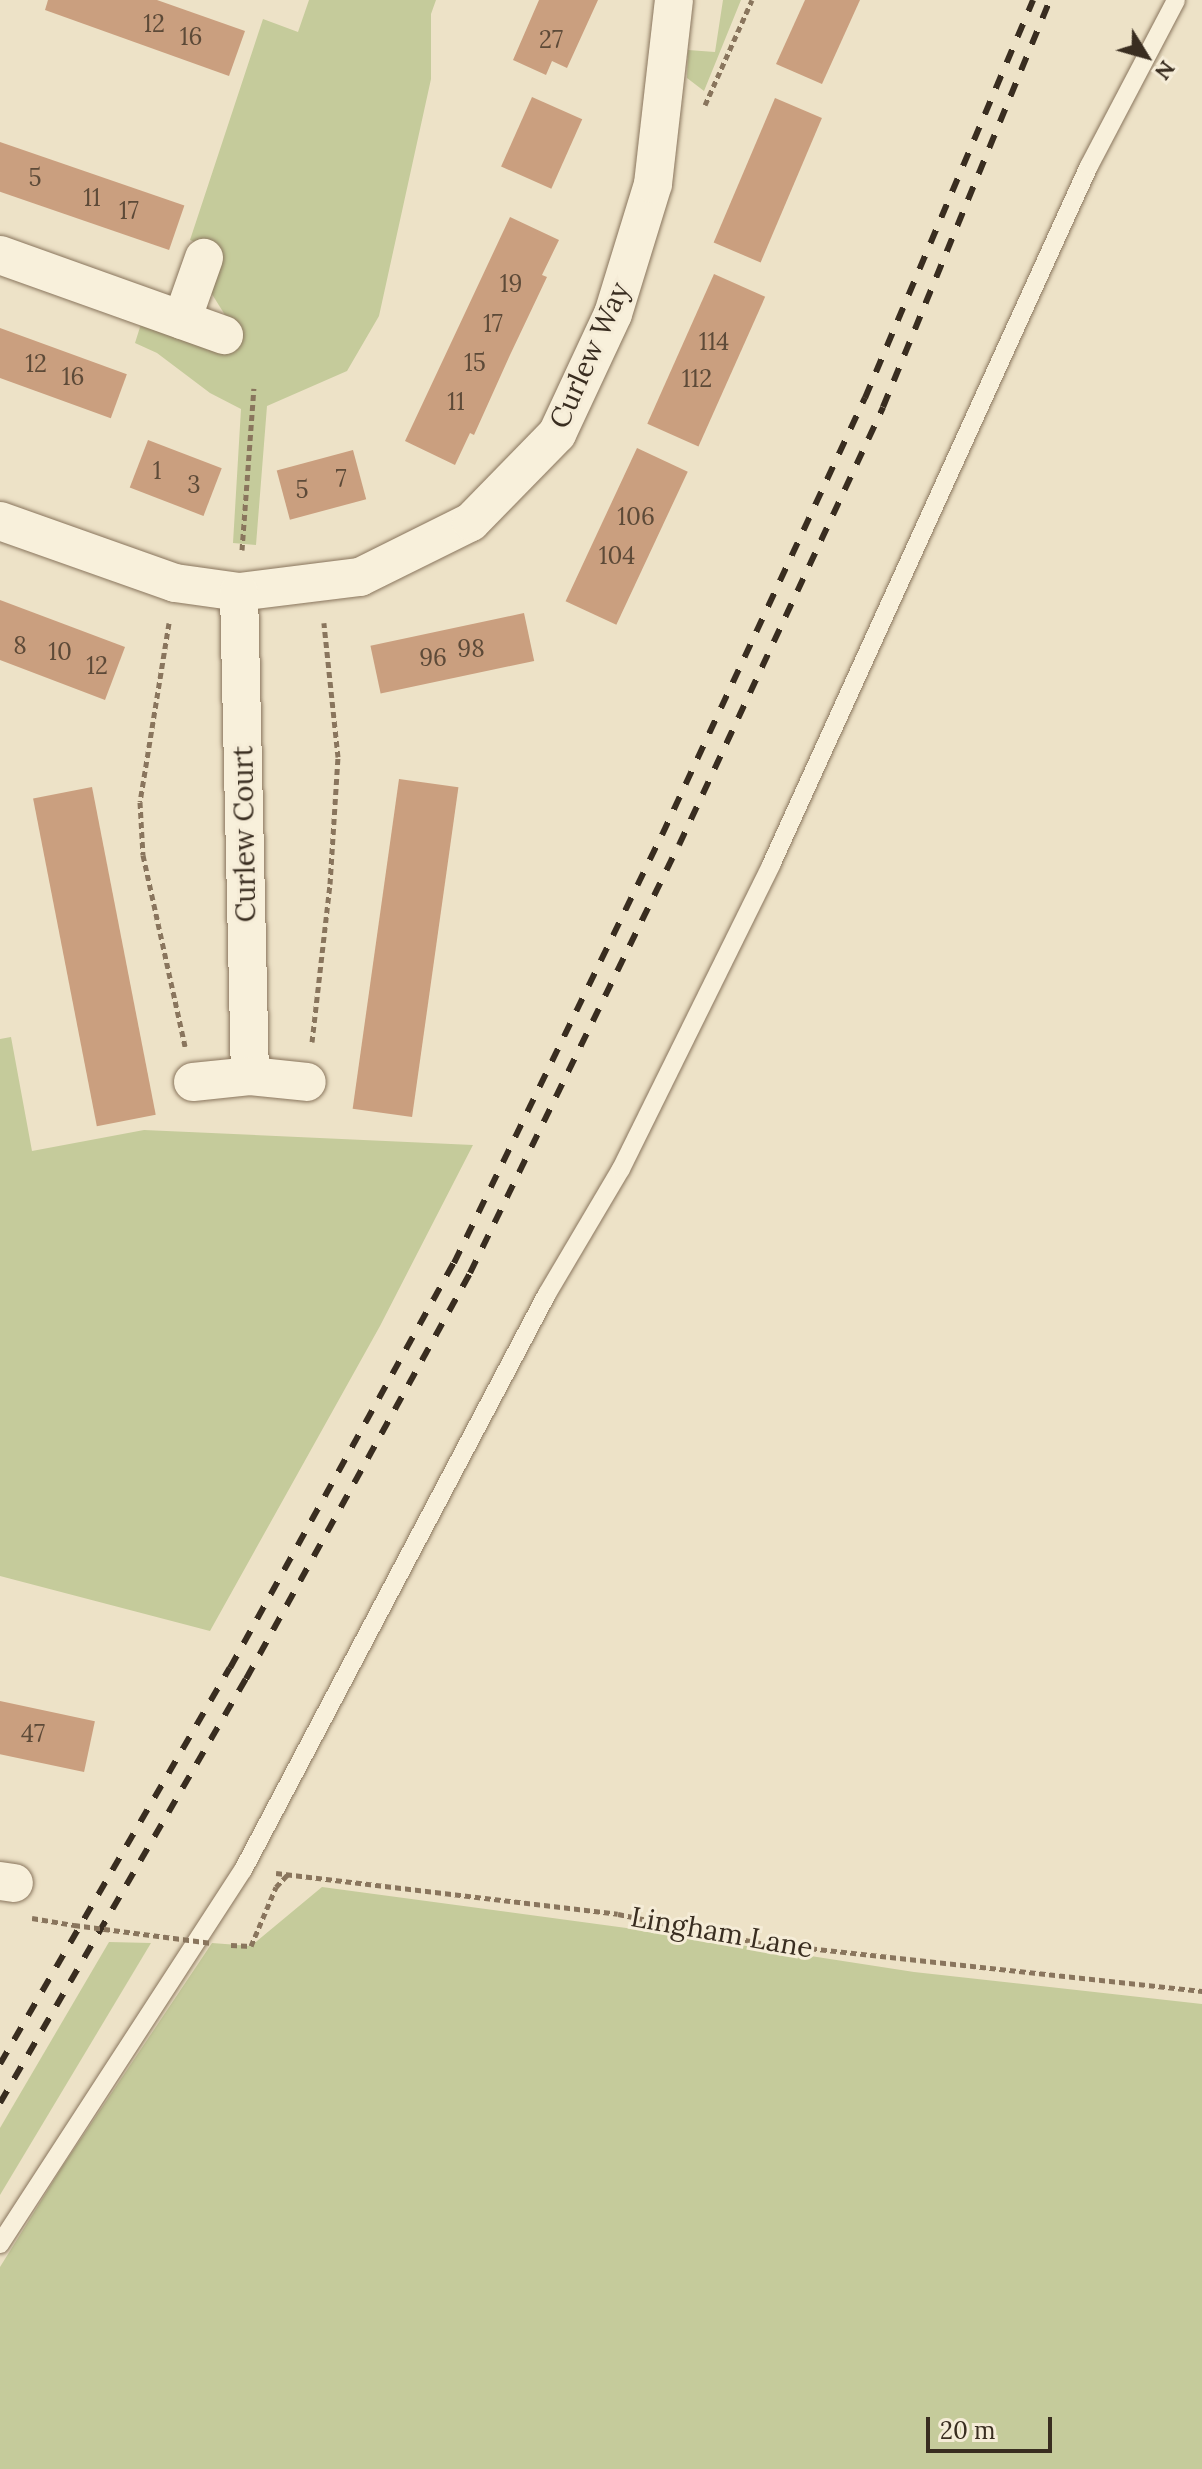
<!DOCTYPE html>
<style>
body{margin:0}
#map{position:relative;width:1202px;height:2469px;overflow:hidden;background:#ede2c7;font-family:Lora,serif}
div>[style]{position:absolute}
.green>*{inset:0;background:#c5cb9b}
.building>*{inset:0;background:#ca9f7f;transform-origin:0 0}
.path>*{height:5px;margin-top:-2.5px;transform-origin:0;background:repeating-linear-gradient(90deg,#89755d 0 6px,transparent 0 10px)}
.roads{filter:drop-shadow(0 0 2px #89755d) drop-shadow(0 0 2px #89755d)}
.lane>*{height:18px;margin:-9px;padding:0 9px;transform-origin:9px;border-radius:9px;background:#f8f0db}
.street>*{height:38px;margin:-19px;padding:0 19px;transform-origin:19px;border-radius:19px;background:#f8f0db}
.rail>*{height:6px;margin-top:-3px;transform-origin:0;background:repeating-linear-gradient(90deg,#392d20 0 14px,transparent 0 28px)}
.path-bridge>*{height:5px;margin-top:-2.5px;transform-origin:0;background:repeating-linear-gradient(90deg,#89755d 0 6px,transparent 0 10px)}
span{translate:-50% -50%;white-space:nowrap;text-align:center;line-height:1.15;-webkit-text-stroke:6px #f5ecd7;paint-order:stroke}
.number-label{font-size:24px;color:#5d4a38}
.number-label span{-webkit-text-stroke-width:0}
.street-label{font-size:28px;color:#392d20}
.north{position:absolute;left:1106px;top:16px;width:80px;height:80px;-webkit-text-stroke:6px #f5ecd7;paint-order:stroke;rotate:127deg;font-size:22px;font-weight:700;line-height:32px;text-align:center;color:#392d20}
.north::after{content:'';display:block;margin:auto;width:28px;height:36px;background:#392d20;clip-path:polygon(50% 0,100% 100%,50% 72%,0 100%)}
.scale{position:absolute;left:926px;top:2417px;width:126px;height:36px;box-sizing:border-box;border:4px solid #392d20;border-top:0;padding-left:10px;font-size:24px;line-height:28px;white-space:nowrap;color:#392d20;-webkit-text-stroke:6px #f5ecd7;paint-order:stroke}
</style>
<div id="map">
<div class="green">
<i style="clip-path:polygon(309px 0,436px 0,431px 14px,431px 79px,379px 316px,347px 371px,267px 406px,256px 545px,233px 543px,241px 409px,210px 393px,157px 353px,135px 343px,141px 324px,237px 322px,225px 315px,210px 291px,221px 253px,190px 240px,263px 19px,298px 32px)"></i>
<i style="clip-path:polygon(723px 0,741px 0,704px 91px,687px 78px,688px 50px,715px 52px)"></i>
<i style="clip-path:polygon(11px 1037px,32px 1151px,144px 1130px,473px 1145px,380px 1326px,210px 1631px,0 1576px,0 1039px)"></i>
<i style="clip-path:polygon(322px 1887px,656px 1932px,914px 1972px,1202px 2004px,1202px 2469px,0 2469px,0 2267px,62px 2167px,212px 1943px,251px 1946px)"></i>
<i style="clip-path:polygon(109px 1942px,151px 1943px,0 2195px,0 2128px)"></i>
</div>
<div class="building">
<i style="clip-path:polygon(48px 0,157px 0,245px 31px,229px 76px,45px 10px)"></i>
<i style="clip-path:polygon(539px 0,598px 0,567px 68px,552px 61px,546px 75px,513px 60px)"></i>
<i style="clip-path:polygon(805px 0,860px 0,822px 84px,776px 64px)"></i>
<i style="left:532px;top:97px;width:55px;height:76px;rotate:24deg"></i>
<i style="left:775px;top:98px;width:51px;height:157px;rotate:23deg"></i>
<i style="left:0;top:142px;width:195px;height:47px;rotate:19deg"></i>
<i style="clip-path:polygon(510px 217px,559px 240px,542px 275px,547px 277px,510px 355px,474px 435px,470px 433px,455px 465px,405px 441px)"></i>
<i style="left:714px;top:274px;width:56px;height:164px;rotate:24deg"></i>
<i style="left:0;top:328px;width:135px;height:47px;rotate:20deg"></i>
<i style="left:148px;top:440px;width:79px;height:51px;rotate:21deg"></i>
<i style="left:637px;top:448px;width:56px;height:169px;rotate:25deg"></i>
<i style="left:353px;top:450px;width:51px;height:79px;rotate:75deg"></i>
<i style="clip-path:polygon(0 600px,125px 647px,105px 700px,0 660px)"></i>
<i style="left:524px;top:613px;width:49px;height:157px;rotate:78deg"></i>
<i style="left:399px;top:779px;width:60px;height:333px;rotate:8deg"></i>
<i style="left:92px;top:787px;width:334px;height:60px;rotate:79deg"></i>
<i style="left:0;top:1701px;width:97px;height:52px;rotate:12deg"></i>
</div>
<div class="path">
<i style="left:705px;top:105px;width:115px;rotate:-65.9deg"></i>
<i style="left:242px;top:550px;width:162px;rotate:-85.8deg"></i>
<i style="left:169px;top:623px;width:181px;rotate:99.2deg"></i>
<i style="left:140px;top:802px;width:53px;rotate:86.8deg"></i>
<i style="left:143px;top:855px;width:196px;rotate:77.6deg"></i>
<i style="left:312px;top:1042px;width:159px;rotate:-83.5deg"></i>
<i style="left:330px;top:884px;width:127px;rotate:-86.4deg"></i>
<i style="left:338px;top:757px;width:135px;rotate:-96deg"></i>
<i style="left:276px;top:1873px;width:344px;rotate:6.8deg"></i>
<i style="left:618px;top:1914px;width:146px;rotate:11.5deg"></i>
<i style="left:761px;top:1943px;width:444px;rotate:6.2deg"></i>
<i style="left:32px;top:1918px;width:43px;rotate:9.5deg"></i>
<i style="left:231px;top:1945px;width:20px;rotate:3deg"></i>
<i style="left:251px;top:1946px;width:64px;rotate:-67deg"></i>
<i style="left:276px;top:1887px;width:18px;rotate:-47deg"></i>
</div>
<div class="roads">
<div class="lane">
<i style="left:0;top:2244px;width:446px;rotate:-57deg"></i>
<i style="left:243px;top:1870px;width:651px;rotate:-62.18deg"></i>
<i style="left:547px;top:1294px;width:145px;rotate:-59.4deg"></i>
<i style="left:621px;top:1169px;width:339px;rotate:-63.7deg"></i>
<i style="left:771px;top:865px;width:768px;rotate:-65.54deg"></i>
<i style="left:1089px;top:166px;width:187px;rotate:-62.3deg"></i>
</div>
<div class="street">
<i style="left:0;top:255px;width:238px;rotate:19.7deg"></i>
<i style="left:182px;top:320px;width:66px;rotate:-70.5deg"></i>
<i style="left:0;top:521px;width:186px;rotate:19.5deg"></i>
<i style="left:175px;top:583px;width:65px;rotate:8deg"></i>
<i style="left:239px;top:592px;width:122px;rotate:-7.1deg"></i>
<i style="left:360px;top:577px;width:124px;rotate:-26.4deg"></i>
<i style="left:471px;top:522px;width:123px;rotate:-45.7deg"></i>
<i style="left:557px;top:434px;width:132px;rotate:-65deg"></i>
<i style="left:613px;top:314px;width:136px;rotate:-72.9deg"></i>
<i style="left:653px;top:184px;width:185px;rotate:-83.5deg"></i>
<i style="left:239px;top:592px;width:484px;rotate:88.7deg"></i>
<i style="left:193px;top:1082px;width:57px;rotate:-6deg"></i>
<i style="left:250px;top:1076px;width:57px;rotate:6deg"></i>
<i style="left:0;top:1881px;width:14px;rotate:8deg"></i>
</div>
</div>
<div class="rail">
<i style="left:0;top:2064px;width:458px;rotate:-59.9deg"></i>
<i style="left:230px;top:1668px;width:463px;rotate:-61.1deg"></i>
<i style="left:454px;top:1263px;width:476px;rotate:-64.1deg"></i>
<i style="left:662px;top:835px;width:482px;rotate:-65.1deg"></i>
<i style="left:865px;top:398px;width:432px;rotate:-67.1deg"></i>
<i style="left:0;top:2103px;width:490px;rotate:-59.9deg"></i>
<i style="left:246px;top:1679px;width:464px;rotate:-61.1deg"></i>
<i style="left:470px;top:1273px;width:476px;rotate:-64deg"></i>
<i style="left:679px;top:845px;width:483px;rotate:-65deg"></i>
<i style="left:883px;top:407px;width:440px;rotate:-67.7deg"></i>
</div>
<div class="path-bridge">
<i style="left:74px;top:1925px;width:139px;rotate:7.4deg"></i>
</div>
<div class="number-label">
<span style="left:154px;top:24px">12</span>
<span style="left:191px;top:37px">16</span>
<span style="left:551px;top:40px">27</span>
<span style="left:35px;top:178px">5</span>
<span style="left:92px;top:198px">11</span>
<span style="left:129px;top:211px">17</span>
<span style="left:511px;top:284px">19</span>
<span style="left:493px;top:324px">17</span>
<span style="left:714px;top:342px">114</span>
<span style="left:475px;top:363px">15</span>
<span style="left:36px;top:364px">12</span>
<span style="left:73px;top:377px">16</span>
<span style="left:697px;top:379px">112</span>
<span style="left:456px;top:402px">11</span>
<span style="left:157px;top:471px">1</span>
<span style="left:341px;top:479px">7</span>
<span style="left:194px;top:485px">3</span>
<span style="left:302px;top:490px">5</span>
<span style="left:636px;top:517px">106</span>
<span style="left:617px;top:556px">104</span>
<span style="left:20px;top:646px">8</span>
<span style="left:471px;top:649px">98</span>
<span style="left:60px;top:652px">10</span>
<span style="left:433px;top:658px">96</span>
<span style="left:97px;top:666px">12</span>
<span style="left:33px;top:1734px">47</span>
</div>
<div class="street-label">
<span style="left:589px;top:355px;rotate:-66deg">Curlew Way</span>
<span style="left:244px;top:834px;rotate:-91deg">Curlew Court</span>
<span style="left:722px;top:1932px;rotate:10deg">Lingham Lane</span>
</div>
<div class="north">N</div>
<div class="scale">20 m</div>
</div>
